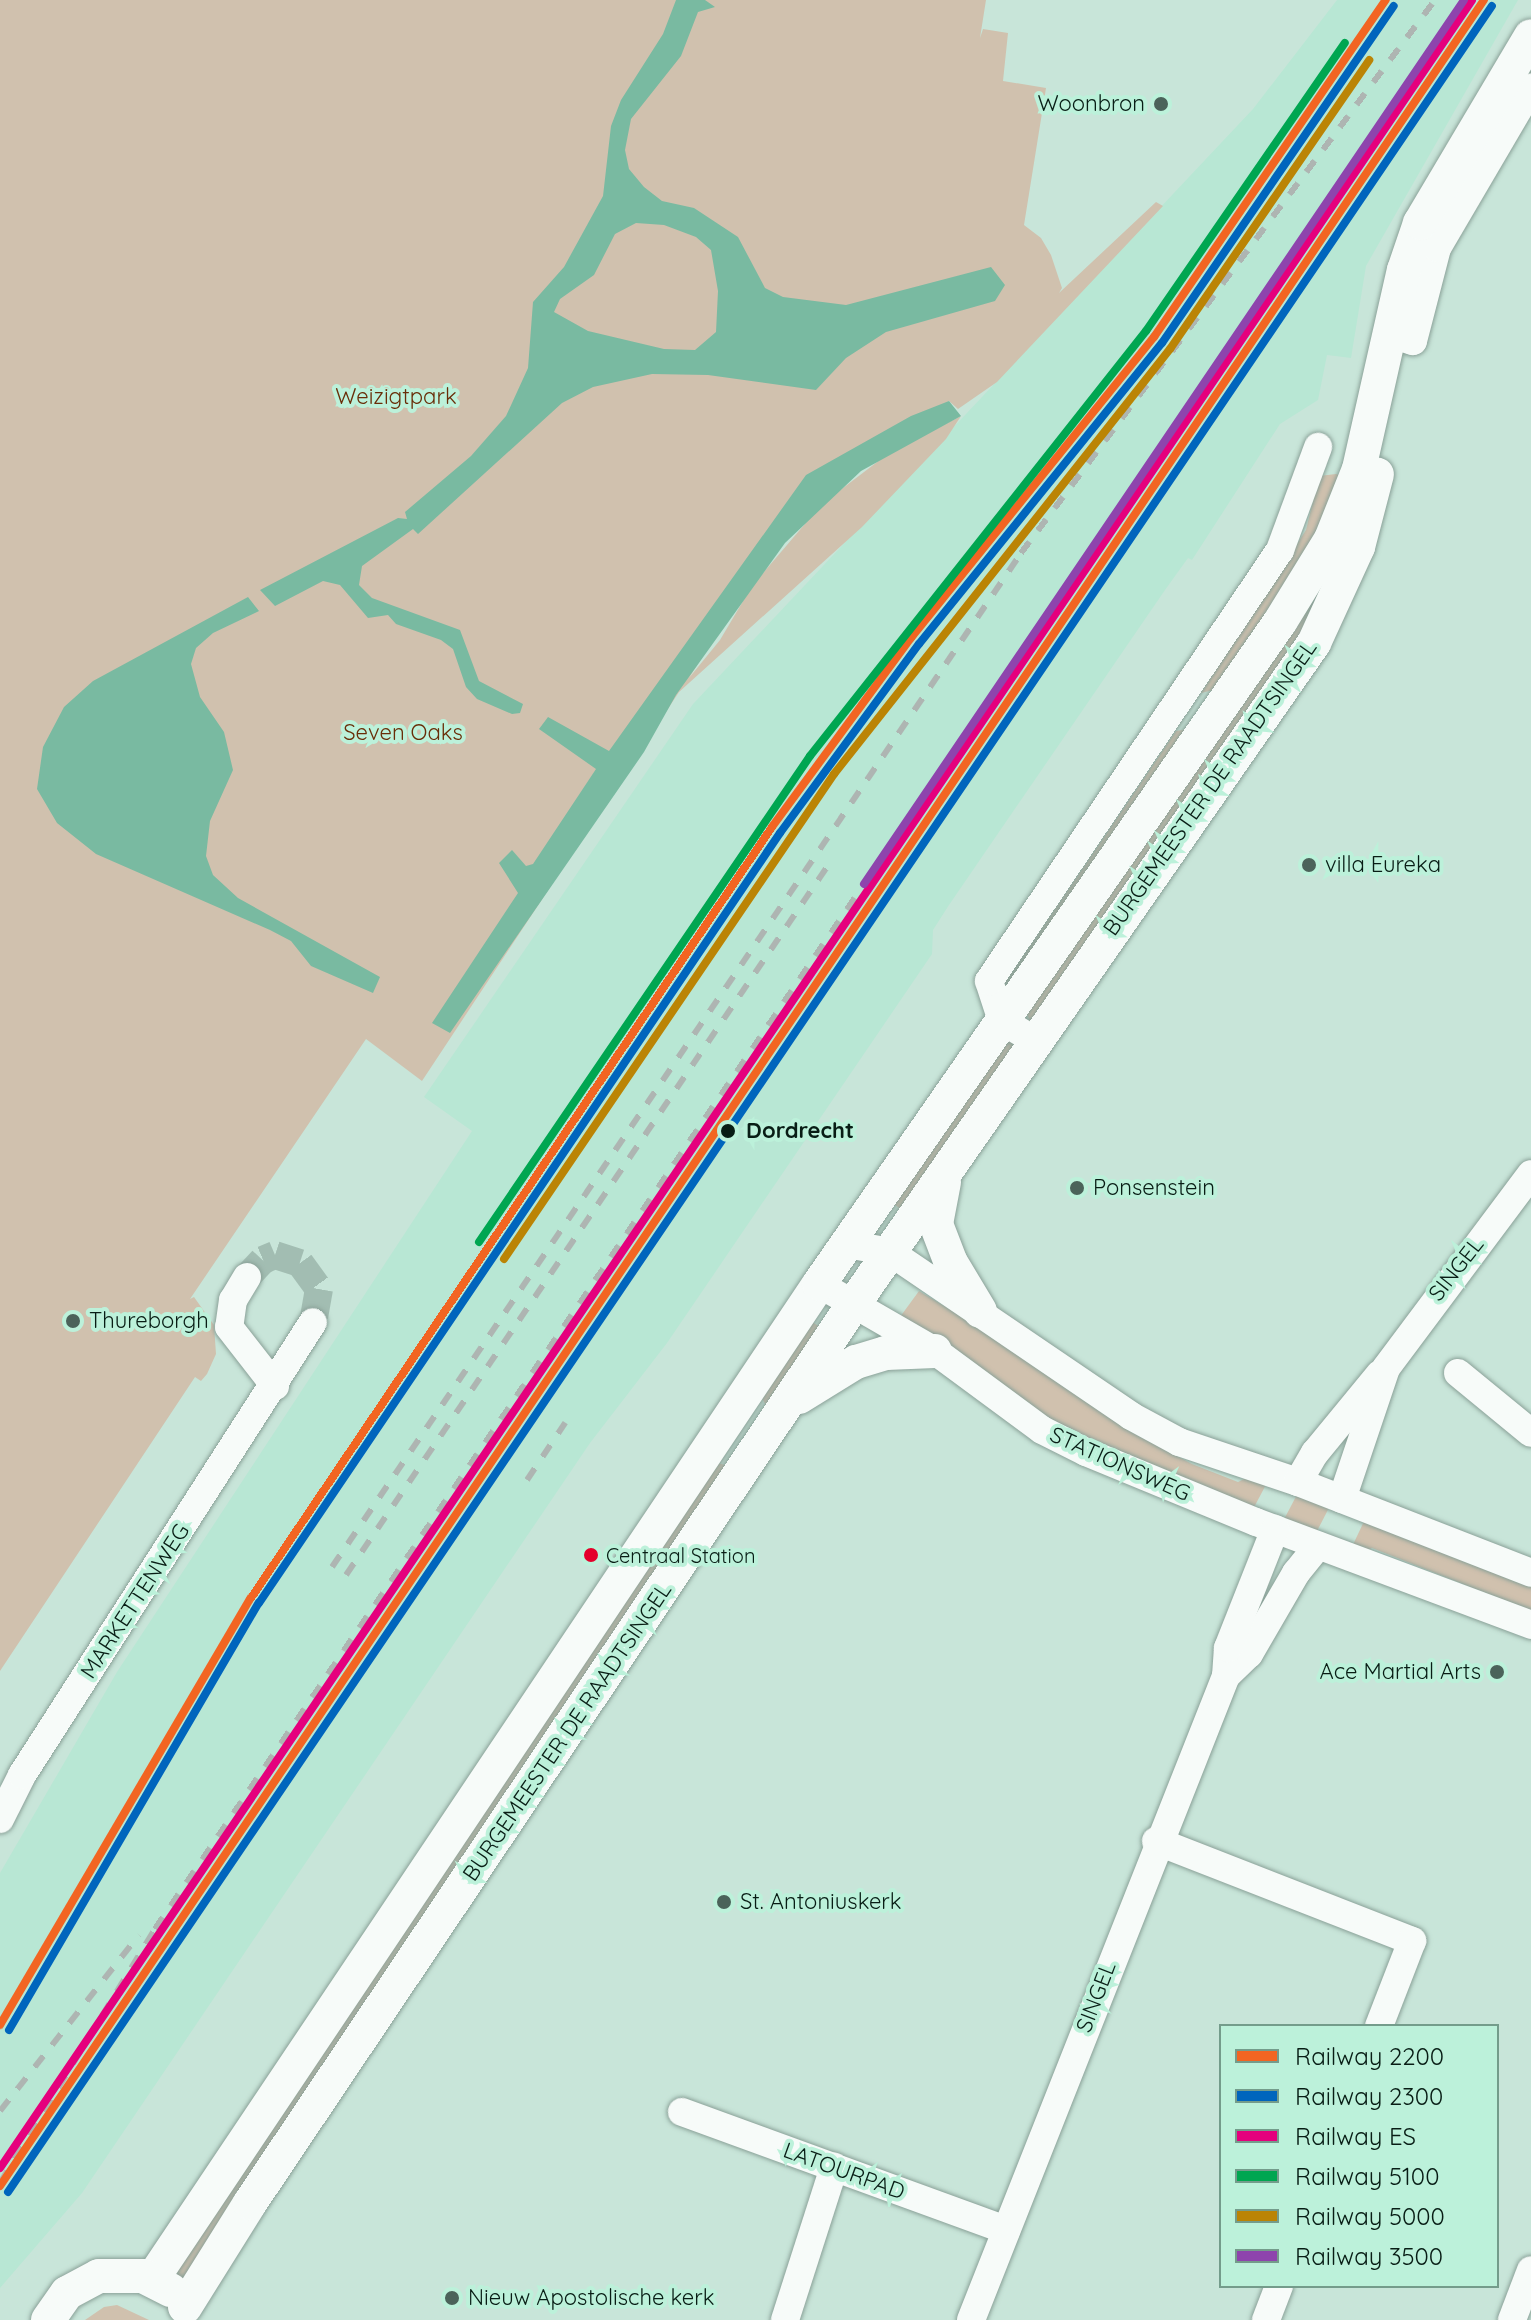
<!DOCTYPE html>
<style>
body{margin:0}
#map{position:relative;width:1531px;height:2320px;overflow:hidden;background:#c8e5d9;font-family:Quicksand,sans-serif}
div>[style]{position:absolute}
.built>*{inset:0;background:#b8e7d4}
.green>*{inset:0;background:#d0c1ae}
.water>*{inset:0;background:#79baa1}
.minor-tunnel>*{height:28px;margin-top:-14px;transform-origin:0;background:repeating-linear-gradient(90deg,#a2bdb2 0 28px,transparent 0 42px)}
.roads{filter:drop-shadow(0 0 2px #8aa198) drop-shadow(0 0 2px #8aa198)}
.minor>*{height:28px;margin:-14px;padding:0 14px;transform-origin:14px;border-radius:14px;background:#f7fbf9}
.major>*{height:34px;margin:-17px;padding:0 17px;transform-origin:17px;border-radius:17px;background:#f7fbf9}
.rail>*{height:6px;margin-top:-3px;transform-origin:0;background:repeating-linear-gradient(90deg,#aeb5b2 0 14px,transparent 0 28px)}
.rail-1>*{height:8px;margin:-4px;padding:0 4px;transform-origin:4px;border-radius:4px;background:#f26522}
.rail-2>*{height:8px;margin:-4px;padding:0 4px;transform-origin:4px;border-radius:4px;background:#0065bd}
.rail-3>*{height:8px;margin:-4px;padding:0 4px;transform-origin:4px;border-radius:4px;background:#e5007d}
.rail-4>*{height:8px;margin:-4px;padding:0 4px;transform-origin:4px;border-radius:4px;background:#00a651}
.rail-5>*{height:8px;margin:-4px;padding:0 4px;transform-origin:4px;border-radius:4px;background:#bb8405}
.rail-6>*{height:8px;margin:-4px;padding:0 4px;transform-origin:4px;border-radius:4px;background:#8e44ad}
.dots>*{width:22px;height:22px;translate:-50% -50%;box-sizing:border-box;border:4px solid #bcf1da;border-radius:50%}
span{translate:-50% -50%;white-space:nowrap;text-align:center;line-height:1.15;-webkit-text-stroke:8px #bcf1da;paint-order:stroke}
.bus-label{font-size:20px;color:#081d15}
.left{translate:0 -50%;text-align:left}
.poi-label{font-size:22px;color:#081d15}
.right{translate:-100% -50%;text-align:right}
.park-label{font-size:22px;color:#692d08}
.street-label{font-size:22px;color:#081d15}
.stop-label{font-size:22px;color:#081d15;font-weight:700}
.legend{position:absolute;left:1219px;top:2024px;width:280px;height:264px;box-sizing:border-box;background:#bcf1da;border:2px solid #749c8b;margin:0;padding:10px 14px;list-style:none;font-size:24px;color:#081d15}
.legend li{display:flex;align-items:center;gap:16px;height:40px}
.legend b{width:40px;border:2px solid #749c8b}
</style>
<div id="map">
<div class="built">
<i style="clip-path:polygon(1337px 0,1518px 0,1366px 266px,1351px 358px,1327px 355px,1318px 400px,1280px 424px,1192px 560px,1188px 558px,1165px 590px,949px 905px,933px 930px,932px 954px,667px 1343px,590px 1443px,82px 2193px,0 2288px,0 1873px,117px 1672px,472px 1131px,424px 1097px,693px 704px,1253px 109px)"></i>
</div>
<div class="green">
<i style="clip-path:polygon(0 0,986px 0,980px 38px,983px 29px,1008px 33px,1003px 81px,1046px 88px,1024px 225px,1041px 238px,1051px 255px,1062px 288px,1059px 293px,1156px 202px,1163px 206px,997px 382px,958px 409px,949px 401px,855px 467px,759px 566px,689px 678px,720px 640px,752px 586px,822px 504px,889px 453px,961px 416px,946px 439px,862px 527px,679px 692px,422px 1081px,366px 1039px,190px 1299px,194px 1297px,214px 1325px,216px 1354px,207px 1374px,201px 1381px,195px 1377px,0 1671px)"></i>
<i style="clip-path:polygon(1336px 474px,1349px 478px,1230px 686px,1201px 693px,1306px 530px,1319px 476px)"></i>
<i style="clip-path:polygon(1340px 539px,1304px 640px,1031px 1024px,1025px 1009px)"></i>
<i style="clip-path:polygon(1201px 727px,1004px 998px,999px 992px,1176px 731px)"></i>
<i style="clip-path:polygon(1007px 1035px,1021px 1046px,904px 1211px,892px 1203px)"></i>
<i style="clip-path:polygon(919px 1291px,1006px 1343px,1126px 1429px,1192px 1464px,1238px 1482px,1256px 1473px,1269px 1479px,1251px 1513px,1100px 1453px,900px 1317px)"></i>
<i style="clip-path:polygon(812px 1322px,825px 1330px,766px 1405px,761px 1397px)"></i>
<i style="clip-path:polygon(718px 1463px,725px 1465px,181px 2284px,175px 2274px)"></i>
<i style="clip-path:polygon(1300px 1489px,1332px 1502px,1316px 1533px,1281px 1525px)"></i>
<i style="clip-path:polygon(1367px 1515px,1531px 1577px,1531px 1611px,1372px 1548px,1358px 1555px,1350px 1551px)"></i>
<i style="clip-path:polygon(117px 2305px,149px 2320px,85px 2320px,104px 2307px)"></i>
</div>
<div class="water">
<i style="clip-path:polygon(evenodd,676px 0,705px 0,715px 7px,698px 12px,681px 56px,631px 119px,625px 150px,629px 169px,644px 187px,662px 201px,694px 208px,738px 237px,765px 288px,783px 297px,846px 305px,991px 267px,1005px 285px,995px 301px,886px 332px,846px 358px,816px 390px,708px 375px,652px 374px,593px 387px,562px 403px,418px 534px,413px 529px,362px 566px,359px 585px,372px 598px,460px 630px,479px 681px,523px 704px,520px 713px,512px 714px,477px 699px,466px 687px,453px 649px,441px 640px,396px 624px,388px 615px,368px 618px,340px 585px,323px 581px,275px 606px,260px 590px,398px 518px,407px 519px,405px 512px,471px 456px,506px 416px,528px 368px,533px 302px,564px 267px,603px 196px,611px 126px,621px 100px,663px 34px,676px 0,636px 223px,664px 225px,696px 237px,711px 250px,718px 291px,716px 332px,695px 350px,664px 349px,588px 331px,554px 312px,560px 299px,594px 275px,615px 234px,636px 223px)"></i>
<i style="clip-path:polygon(949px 401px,961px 416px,861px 471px,785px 543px,676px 695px,644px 752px,450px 1033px,432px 1023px,518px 893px,499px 863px,512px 850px,526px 866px,533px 864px,596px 769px,539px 729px,548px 717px,609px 751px,806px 475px,911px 416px)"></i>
<i style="clip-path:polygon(248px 597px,259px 611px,213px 633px,196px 648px,191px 664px,200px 697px,224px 732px,233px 770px,210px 821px,206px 856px,213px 875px,238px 898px,380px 977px,373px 993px,311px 966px,291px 941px,270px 930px,96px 854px,57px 823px,37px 789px,43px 747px,64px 707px,93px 681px)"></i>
</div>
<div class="minor-tunnel">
<i style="left:247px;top:1277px;width:23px;rotate:-47deg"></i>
<i style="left:263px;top:1260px;width:13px;rotate:-23deg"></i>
<i style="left:275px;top:1255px;width:26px;rotate:18deg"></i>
<i style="left:300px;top:1263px;width:32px;rotate:54deg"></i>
<i style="left:319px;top:1289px;width:34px;rotate:100deg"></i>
</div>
<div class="roads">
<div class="minor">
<i style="left:1391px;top:334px;width:23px;rotate:18deg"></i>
<i style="left:1413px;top:341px;width:96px;rotate:-75.5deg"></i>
<i style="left:1437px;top:248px;width:186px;rotate:-59.6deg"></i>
<i style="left:1034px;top:1040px;width:37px;rotate:-149deg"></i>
<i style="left:1002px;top:1021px;width:42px;rotate:-108deg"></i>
<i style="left:989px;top:981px;width:520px;rotate:-55.97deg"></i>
<i style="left:1280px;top:550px;width:110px;rotate:-69.7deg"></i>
<i style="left:847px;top:1244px;width:44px;rotate:10.5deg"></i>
<i style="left:890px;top:1252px;width:292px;rotate:34.2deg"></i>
<i style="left:1131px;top:1416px;width:55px;rotate:28.4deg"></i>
<i style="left:1179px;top:1442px;width:126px;rotate:18.6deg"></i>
<i style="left:1298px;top:1482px;width:250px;rotate:21.3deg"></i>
<i style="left:247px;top:1277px;width:27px;rotate:121deg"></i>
<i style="left:233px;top:1300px;width:27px;rotate:98deg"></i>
<i style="left:229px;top:1327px;width:75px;rotate:52.1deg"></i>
<i style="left:819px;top:1284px;width:134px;rotate:30deg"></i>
<i style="left:935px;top:1351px;width:133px;rotate:36.4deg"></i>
<i style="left:1042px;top:1430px;width:49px;rotate:26.6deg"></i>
<i style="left:1086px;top:1452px;width:184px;rotate:22.4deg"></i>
<i style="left:1256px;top:1522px;width:294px;rotate:20.5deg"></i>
<i style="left:1458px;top:1373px;width:94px;rotate:39.4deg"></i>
<i style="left:1298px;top:1482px;width:34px;rotate:-60deg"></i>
<i style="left:1315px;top:1453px;width:102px;rotate:-50.6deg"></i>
<i style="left:1342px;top:1499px;width:138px;rotate:-71.4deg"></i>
<i style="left:1386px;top:1368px;width:242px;rotate:-53.2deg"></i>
<i style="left:1226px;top:1676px;width:32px;rotate:-44deg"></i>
<i style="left:1249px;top:1654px;width:94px;rotate:-59.9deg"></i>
<i style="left:1296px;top:1573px;width:35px;rotate:-51deg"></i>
<i style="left:0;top:1819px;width:49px;rotate:-63.4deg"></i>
<i style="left:22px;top:1775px;width:538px;rotate:-57.28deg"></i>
<i style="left:1156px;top:1841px;width:275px;rotate:21.3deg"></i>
<i style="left:1412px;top:1941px;width:91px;rotate:111.2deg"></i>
<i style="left:682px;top:2112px;width:345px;rotate:20deg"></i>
<i style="left:785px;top:2320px;width:161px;rotate:-72.2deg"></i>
<i style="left:971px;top:2320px;width:693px;rotate:-68.4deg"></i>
<i style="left:1226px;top:1676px;width:28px;rotate:-86deg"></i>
<i style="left:1228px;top:1648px;width:128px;rotate:-68.4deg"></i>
<i style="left:1266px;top:2320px;width:36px;rotate:-69deg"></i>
<i style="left:1512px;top:2320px;width:53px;rotate:-69.2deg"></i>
</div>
<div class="major">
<i style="left:944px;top:1182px;width:43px;rotate:100.8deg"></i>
<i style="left:936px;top:1224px;width:40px;rotate:69deg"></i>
<i style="left:950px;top:1261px;width:58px;rotate:59deg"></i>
<i style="left:799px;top:1397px;width:67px;rotate:-31.6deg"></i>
<i style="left:856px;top:1362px;width:31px;rotate:-17deg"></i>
<i style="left:886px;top:1353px;width:49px;rotate:-2.3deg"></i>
<i style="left:153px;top:2278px;width:1196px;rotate:-56.18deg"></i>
<i style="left:819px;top:1284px;width:807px;rotate:-55.15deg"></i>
<i style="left:1280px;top:622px;width:97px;rotate:-58.4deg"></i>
<i style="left:1331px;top:539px;width:75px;rotate:-68.2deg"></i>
<i style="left:1359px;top:469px;width:204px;rotate:-77.3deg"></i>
<i style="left:1404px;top:270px;width:50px;rotate:-71.2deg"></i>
<i style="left:1420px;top:223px;width:217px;rotate:-59.3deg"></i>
<i style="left:185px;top:2307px;width:123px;rotate:-58deg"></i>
<i style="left:250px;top:2203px;width:1082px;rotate:-56.12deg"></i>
<i style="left:853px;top:1305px;width:807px;rotate:-55.15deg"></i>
<i style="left:1314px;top:643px;width:106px;rotate:-65.4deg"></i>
<i style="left:1358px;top:547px;width:75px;rotate:-75.4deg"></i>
<i style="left:48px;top:2320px;width:33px;rotate:-55deg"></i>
<i style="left:67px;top:2293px;width:36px;rotate:-28deg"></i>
<i style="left:99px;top:2276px;width:44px"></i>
<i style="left:143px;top:2276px;width:31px;rotate:27deg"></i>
</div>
</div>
<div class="rail">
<i style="left:527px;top:1480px;width:69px;rotate:-56.3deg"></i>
<i style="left:332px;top:1567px;width:1226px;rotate:-55.8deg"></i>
<i style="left:1021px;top:553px;width:691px;rotate:-53.18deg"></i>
<i style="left:346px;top:1575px;width:863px;rotate:-55.81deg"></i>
<i style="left:0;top:2111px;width:224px;rotate:-51.7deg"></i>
<i style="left:0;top:2183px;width:298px;rotate:-58.6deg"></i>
<i style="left:155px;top:1929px;width:1263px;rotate:-55.84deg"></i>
</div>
<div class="rail-1">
<i style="left:0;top:2025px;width:495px;rotate:-59.6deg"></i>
<i style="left:251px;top:1598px;width:931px;rotate:-55.95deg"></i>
<i style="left:772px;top:827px;width:235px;rotate:-53.7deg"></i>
<i style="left:911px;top:638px;width:387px;rotate:-51.1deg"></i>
<i style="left:1154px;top:337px;width:409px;rotate:-55.5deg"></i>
<i style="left:0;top:2186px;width:2642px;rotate:-55.83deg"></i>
</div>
<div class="rail-2">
<i style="left:9px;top:2030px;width:495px;rotate:-59.7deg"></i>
<i style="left:259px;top:1603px;width:930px;rotate:-55.92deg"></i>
<i style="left:780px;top:833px;width:235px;rotate:-53.7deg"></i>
<i style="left:919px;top:644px;width:387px;rotate:-51.1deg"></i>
<i style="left:1162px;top:343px;width:409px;rotate:-55.5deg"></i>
<i style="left:8px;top:2192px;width:2642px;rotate:-55.83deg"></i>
</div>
<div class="rail-3">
<i style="left:0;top:2168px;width:2620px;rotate:-55.82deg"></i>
</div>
<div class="rail-4">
<i style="left:479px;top:1242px;width:588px;rotate:-55.74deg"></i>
<i style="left:810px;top:756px;width:542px;rotate:-51.67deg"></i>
<i style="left:1146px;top:331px;width:350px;rotate:-55.4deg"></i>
</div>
<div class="rail-5">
<i style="left:504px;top:1259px;width:587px;rotate:-55.77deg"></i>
<i style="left:834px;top:774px;width:542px;rotate:-51.67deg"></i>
<i style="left:1170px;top:349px;width:351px;rotate:-55.4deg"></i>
</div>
<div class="rail-6">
<i style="left:864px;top:884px;width:1068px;rotate:-55.83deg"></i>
</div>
<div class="dots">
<i style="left:1161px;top:104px;background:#4b635a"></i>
<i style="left:1309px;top:865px;background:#4b635a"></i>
<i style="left:728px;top:1131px;background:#081d15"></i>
<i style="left:1077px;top:1188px;background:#4b635a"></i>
<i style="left:73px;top:1321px;background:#4b635a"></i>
<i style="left:591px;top:1555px;background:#e4002b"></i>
<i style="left:1497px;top:1672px;background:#4b635a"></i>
<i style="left:724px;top:1902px;background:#4b635a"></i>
<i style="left:452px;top:2298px;background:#4b635a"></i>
</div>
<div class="bus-label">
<span class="left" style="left:606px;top:1555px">Centraal Station</span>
</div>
<div class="poi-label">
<span class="right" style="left:1145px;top:104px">Woonbron</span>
<span class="left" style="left:1325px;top:865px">villa Eureka</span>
<span class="left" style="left:1093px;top:1188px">Ponsenstein</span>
<span class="left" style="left:89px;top:1321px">Thureborgh</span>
<span class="right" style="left:1481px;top:1672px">Ace Martial Arts</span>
<span class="left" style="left:740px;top:1902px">St. Antoniuskerk</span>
<span class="left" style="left:468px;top:2298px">Nieuw Apostolische kerk</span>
</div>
<div class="park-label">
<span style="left:396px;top:397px">Weizigtpark</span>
<span style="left:403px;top:733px">Seven Oaks</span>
</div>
<div class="street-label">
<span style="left:1210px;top:788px;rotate:-55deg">BURGEMEESTER DE RAADTSINGEL</span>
<span style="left:1456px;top:1269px;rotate:-52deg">SINGEL</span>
<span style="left:1120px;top:1464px;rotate:24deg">STATIONSWEG</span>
<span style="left:135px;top:1601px;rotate:-57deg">MARKETTENWEG</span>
<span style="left:567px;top:1732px;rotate:-56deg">BURGEMEESTER DE RAADTSINGEL</span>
<span style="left:1096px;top:1997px;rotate:-69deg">SINGEL</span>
<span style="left:844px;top:2171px;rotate:20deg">LATOURPAD</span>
</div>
<div class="stop-label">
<span class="left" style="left:746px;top:1131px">Dordrecht</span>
</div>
<ul class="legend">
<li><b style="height:10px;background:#f26522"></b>Railway 2200</li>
<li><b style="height:10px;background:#0065bd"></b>Railway 2300</li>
<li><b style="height:10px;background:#e5007d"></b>Railway ES</li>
<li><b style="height:10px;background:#00a651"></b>Railway 5100</li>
<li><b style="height:10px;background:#bb8405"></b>Railway 5000</li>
<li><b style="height:10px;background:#8e44ad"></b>Railway 3500</li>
</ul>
</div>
